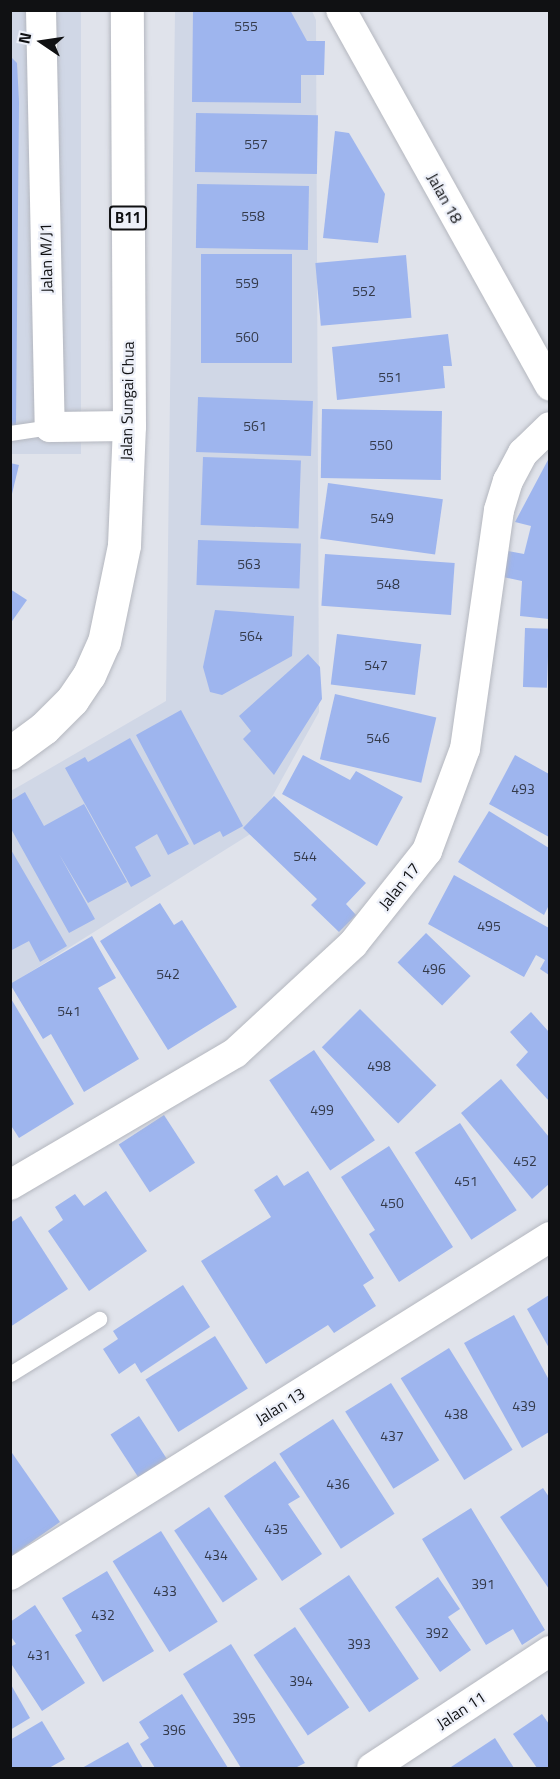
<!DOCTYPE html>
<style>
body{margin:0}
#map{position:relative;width:560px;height:1779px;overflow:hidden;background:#e0e3eb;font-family:"Titillium Web",sans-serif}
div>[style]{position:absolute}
.built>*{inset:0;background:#d0d7e6;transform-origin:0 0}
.building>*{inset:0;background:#9eb5ee;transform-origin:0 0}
.roads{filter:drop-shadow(0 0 2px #b4b7bf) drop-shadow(0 0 2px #b4b7bf)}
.service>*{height:15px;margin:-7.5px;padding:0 7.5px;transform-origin:7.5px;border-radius:7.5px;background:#fff}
.minor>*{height:30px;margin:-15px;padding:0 15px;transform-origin:15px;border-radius:15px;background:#fff}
.primary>*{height:33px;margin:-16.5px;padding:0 16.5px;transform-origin:16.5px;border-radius:16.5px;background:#fff}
span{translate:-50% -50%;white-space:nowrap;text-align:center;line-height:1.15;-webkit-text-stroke:4.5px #edf0f9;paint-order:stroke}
.number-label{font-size:14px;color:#343a4a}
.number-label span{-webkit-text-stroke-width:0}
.shield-label span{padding:2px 4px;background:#edf0f9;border:2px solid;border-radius:4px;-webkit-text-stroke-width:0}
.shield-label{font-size:15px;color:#101113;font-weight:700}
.street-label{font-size:16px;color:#101113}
.frame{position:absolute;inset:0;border:12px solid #101113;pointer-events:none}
.north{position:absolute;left:12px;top:12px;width:60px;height:60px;-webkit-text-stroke:4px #edf0f9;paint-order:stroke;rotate:283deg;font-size:16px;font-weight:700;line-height:24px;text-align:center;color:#101113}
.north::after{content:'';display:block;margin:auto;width:21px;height:27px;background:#101113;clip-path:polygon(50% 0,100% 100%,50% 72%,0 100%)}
</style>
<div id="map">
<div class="built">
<i style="left:10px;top:11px;width:71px;height:443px"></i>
<i style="clip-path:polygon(175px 11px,312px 11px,316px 20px,319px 712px,252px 833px,11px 984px,11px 791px,166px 701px)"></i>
</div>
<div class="building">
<i style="clip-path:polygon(193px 10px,290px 10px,307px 41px,325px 41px,324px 75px,301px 75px,301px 103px,192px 102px)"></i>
<i style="clip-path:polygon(10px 56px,17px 63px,19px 102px,16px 426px,10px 426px)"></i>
<i style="left:196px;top:113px;width:122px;height:59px;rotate:1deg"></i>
<i style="clip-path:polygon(335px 131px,349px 133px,385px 194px,378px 243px,323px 238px)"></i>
<i style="left:197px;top:184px;width:112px;height:64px;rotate:1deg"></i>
<i style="left:292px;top:254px;width:109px;height:91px;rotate:90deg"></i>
<i style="left:406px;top:255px;width:63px;height:91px;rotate:85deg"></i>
<i style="clip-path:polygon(448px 334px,452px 366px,443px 366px,445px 388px,337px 400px,332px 347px)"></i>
<i style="left:198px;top:397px;width:115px;height:55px;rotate:2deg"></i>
<i style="left:322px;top:409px;width:120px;height:69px;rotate:1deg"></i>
<i style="left:203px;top:457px;width:98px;height:68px;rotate:2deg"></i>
<i style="clip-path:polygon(549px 458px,549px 619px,520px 616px,522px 581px,498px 576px,502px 550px,524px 554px,531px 526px,515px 522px)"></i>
<i style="clip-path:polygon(10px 463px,19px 465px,11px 498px,10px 498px)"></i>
<i style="left:328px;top:483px;width:116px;height:56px;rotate:8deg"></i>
<i style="left:198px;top:540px;width:103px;height:45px;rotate:2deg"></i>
<i style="left:325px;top:554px;width:130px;height:52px;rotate:4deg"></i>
<i style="clip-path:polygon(10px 589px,27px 600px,10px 624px)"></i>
<i style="clip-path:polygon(215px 610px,294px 616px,292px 656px,222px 695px,210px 692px,203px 667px)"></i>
<i style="left:525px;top:628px;width:24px;height:59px;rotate:2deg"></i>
<i style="left:337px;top:634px;width:85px;height:51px;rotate:7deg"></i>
<i style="clip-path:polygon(308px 654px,320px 667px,322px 699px,274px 775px,243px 739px,251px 731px,239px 716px)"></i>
<i style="left:335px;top:694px;width:104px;height:67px;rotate:13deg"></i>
<i style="clip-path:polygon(181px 710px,243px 826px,223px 837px,220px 831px,194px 845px,136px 735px)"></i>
<i style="clip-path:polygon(130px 738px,189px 844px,168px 855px,157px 834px,135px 847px,151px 876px,131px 887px,65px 768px,85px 757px,88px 762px)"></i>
<i style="clip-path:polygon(303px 755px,350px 780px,356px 771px,403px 797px,377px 846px,282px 794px)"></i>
<i style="clip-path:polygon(515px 755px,549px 774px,549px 837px,489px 804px)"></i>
<i style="clip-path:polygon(25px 792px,44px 826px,84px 804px,127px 882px,88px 903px,59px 854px,95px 919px,69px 933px,10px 827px,10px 801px)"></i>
<i style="clip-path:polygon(274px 796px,366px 883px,346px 904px,356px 915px,339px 932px,311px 905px,317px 899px,243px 828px)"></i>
<i style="clip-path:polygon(489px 811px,549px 848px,549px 905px,544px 915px,458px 862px)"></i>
<i style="clip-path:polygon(10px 848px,67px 946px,40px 962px,29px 941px,10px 951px)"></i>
<i style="clip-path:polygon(454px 875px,549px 928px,549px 975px,540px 969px,545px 960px,536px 955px,524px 977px,428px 924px)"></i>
<i style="clip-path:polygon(160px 903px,174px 925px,182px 920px,237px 1007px,168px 1050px,100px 941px)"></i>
<i style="left:426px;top:933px;width:62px;height:41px;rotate:44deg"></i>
<i style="clip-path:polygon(92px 936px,116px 978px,98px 988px,139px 1059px,84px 1092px,51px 1034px,43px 1039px,10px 984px)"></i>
<i style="clip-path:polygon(10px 997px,74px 1104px,19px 1138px,10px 1124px)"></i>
<i style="left:360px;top:1009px;width:108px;height:54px;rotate:45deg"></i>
<i style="clip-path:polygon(531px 1012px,549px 1032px,549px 1101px,516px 1065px,528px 1052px,510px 1032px)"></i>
<i style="left:314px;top:1050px;width:109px;height:54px;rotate:56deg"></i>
<i style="clip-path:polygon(501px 1079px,549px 1137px,549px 1184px,532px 1199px,461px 1113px)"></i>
<i style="left:164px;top:1115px;width:57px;height:54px;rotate:57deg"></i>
<i style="left:460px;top:1123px;width:104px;height:54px;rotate:57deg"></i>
<i style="clip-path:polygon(389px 1146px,453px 1247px,399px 1282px,369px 1234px,375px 1230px,341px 1177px)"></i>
<i style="clip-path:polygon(308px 1171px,374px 1278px,363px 1285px,376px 1306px,334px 1333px,328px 1325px,266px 1364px,201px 1261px,271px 1217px,254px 1190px,277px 1175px,284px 1186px)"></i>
<i style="clip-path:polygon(106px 1191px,147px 1251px,89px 1291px,48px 1231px,63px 1220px,55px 1207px,75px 1194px,84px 1206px)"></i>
<i style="clip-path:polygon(21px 1216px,68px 1289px,10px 1327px,10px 1223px)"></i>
<i style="clip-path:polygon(183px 1285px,210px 1327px,141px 1373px,135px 1363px,119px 1374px,103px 1349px,118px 1339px,113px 1331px)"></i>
<i style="clip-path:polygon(549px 1295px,549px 1348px,527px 1309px)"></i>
<i style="clip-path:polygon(514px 1315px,549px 1380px,549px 1432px,522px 1448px,464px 1343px)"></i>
<i style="left:215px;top:1336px;width:62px;height:82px;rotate:58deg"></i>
<i style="left:449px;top:1348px;width:120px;height:57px;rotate:58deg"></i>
<i style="left:391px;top:1383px;width:91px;height:54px;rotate:58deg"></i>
<i style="left:139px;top:1416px;width:51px;height:34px;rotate:57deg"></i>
<i style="left:333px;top:1419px;width:113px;height:64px;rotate:57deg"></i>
<i style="clip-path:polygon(10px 1450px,60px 1522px,10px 1557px)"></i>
<i style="clip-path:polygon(275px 1461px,300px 1497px,288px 1504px,322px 1554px,282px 1581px,224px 1496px)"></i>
<i style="clip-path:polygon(543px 1488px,549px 1497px,549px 1589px,500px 1517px)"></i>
<i style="left:209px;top:1507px;width:87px;height:42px;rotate:56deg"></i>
<i style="clip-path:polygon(471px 1508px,545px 1630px,522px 1645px,513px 1629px,486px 1645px,422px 1539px)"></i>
<i style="left:161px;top:1531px;width:107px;height:57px;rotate:58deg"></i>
<i style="clip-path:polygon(107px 1571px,154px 1651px,103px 1682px,75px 1635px,82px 1631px,62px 1598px)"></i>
<i style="left:349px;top:1575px;width:125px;height:60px;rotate:56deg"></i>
<i style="clip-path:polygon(438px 1577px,460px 1609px,448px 1617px,471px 1650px,440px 1672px,395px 1607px)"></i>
<i style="clip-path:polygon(35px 1605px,85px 1683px,42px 1711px,10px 1662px,10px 1647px,16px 1644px,10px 1635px,10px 1622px)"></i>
<i style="left:295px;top:1627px;width:97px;height:50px;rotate:56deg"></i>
<i style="clip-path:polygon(231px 1644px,305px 1763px,295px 1768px,241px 1768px,183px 1674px)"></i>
<i style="clip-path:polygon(10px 1683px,30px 1718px,10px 1730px)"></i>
<i style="clip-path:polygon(182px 1694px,228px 1768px,155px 1768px,140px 1744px,149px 1738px,139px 1722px)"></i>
<i style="clip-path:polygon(542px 1714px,549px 1724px,549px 1768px,537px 1768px,513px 1734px)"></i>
<i style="clip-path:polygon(42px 1721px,65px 1759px,49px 1768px,10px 1768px,10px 1740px)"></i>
<i style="clip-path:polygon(495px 1738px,514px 1768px,452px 1768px,451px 1767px)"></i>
<i style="clip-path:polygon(128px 1742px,143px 1768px,82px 1768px)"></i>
</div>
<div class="roads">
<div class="service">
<i style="left:10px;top:433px;width:40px;rotate:-8.5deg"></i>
<i style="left:10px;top:1374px;width:105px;rotate:-31.7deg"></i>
</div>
<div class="minor">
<i style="left:41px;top:10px;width:417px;rotate:88.8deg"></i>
<i style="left:50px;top:427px;width:79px;rotate:-0.7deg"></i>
<i style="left:341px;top:10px;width:430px;rotate:60.9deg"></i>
<i style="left:10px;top:1185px;width:261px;rotate:-30.4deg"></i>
<i style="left:235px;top:1053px;width:161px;rotate:-42.7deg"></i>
<i style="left:353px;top:944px;width:119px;rotate:-51.5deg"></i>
<i style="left:427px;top:851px;width:109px;rotate:-69.6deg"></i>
<i style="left:465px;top:749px;width:241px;rotate:-81.9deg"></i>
<i style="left:499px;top:510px;width:30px;rotate:-73deg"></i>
<i style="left:508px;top:481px;width:32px;rotate:-62deg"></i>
<i style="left:523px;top:453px;width:37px;rotate:-44deg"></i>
<i style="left:10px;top:1575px;width:637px;rotate:-32.04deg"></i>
<i style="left:372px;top:1768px;width:213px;rotate:-33.3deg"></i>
</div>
<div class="primary">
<i style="left:10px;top:753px;width:42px;rotate:-36.3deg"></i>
<i style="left:44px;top:728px;width:40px;rotate:-45deg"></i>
<i style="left:72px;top:700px;width:30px;rotate:-56deg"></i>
<i style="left:89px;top:675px;width:36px;rotate:-66deg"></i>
<i style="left:104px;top:642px;width:99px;rotate:-78.3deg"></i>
<i style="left:124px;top:545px;width:119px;rotate:-87.6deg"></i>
<i style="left:129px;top:426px;width:416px;rotate:-90.3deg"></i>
</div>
</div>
<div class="number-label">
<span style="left:246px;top:26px">555</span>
<span style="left:256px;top:144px">557</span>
<span style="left:253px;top:216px">558</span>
<span style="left:247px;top:283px">559</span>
<span style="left:364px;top:291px">552</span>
<span style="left:247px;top:337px">560</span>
<span style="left:390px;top:377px">551</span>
<span style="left:255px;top:426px">561</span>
<span style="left:381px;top:445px">550</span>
<span style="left:382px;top:518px">549</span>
<span style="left:249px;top:564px">563</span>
<span style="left:388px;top:584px">548</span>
<span style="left:251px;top:636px">564</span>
<span style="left:376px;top:665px">547</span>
<span style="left:378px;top:738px">546</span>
<span style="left:523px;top:789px">493</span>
<span style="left:305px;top:856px">544</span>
<span style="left:489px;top:926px">495</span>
<span style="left:434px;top:969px">496</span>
<span style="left:168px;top:974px">542</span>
<span style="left:69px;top:1011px">541</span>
<span style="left:379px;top:1066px">498</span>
<span style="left:322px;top:1110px">499</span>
<span style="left:525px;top:1161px">452</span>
<span style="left:466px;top:1181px">451</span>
<span style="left:392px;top:1203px">450</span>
<span style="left:524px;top:1406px">439</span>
<span style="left:456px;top:1414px">438</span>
<span style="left:392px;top:1436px">437</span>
<span style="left:338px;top:1484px">436</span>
<span style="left:276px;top:1529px">435</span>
<span style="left:216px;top:1555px">434</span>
<span style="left:483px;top:1584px">391</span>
<span style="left:165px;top:1591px">433</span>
<span style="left:103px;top:1615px">432</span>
<span style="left:437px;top:1633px">392</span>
<span style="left:359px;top:1644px">393</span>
<span style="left:39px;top:1655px">431</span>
<span style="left:301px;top:1681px">394</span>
<span style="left:244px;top:1718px">395</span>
<span style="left:174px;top:1730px">396</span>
</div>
<div class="shield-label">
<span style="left:128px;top:218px">B11</span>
</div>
<div class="street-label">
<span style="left:445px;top:198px;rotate:61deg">Jalan 18</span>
<span style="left:46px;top:258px;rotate:-91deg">Jalan M/J1</span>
<span style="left:127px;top:401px;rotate:-89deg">Jalan Sungai Chua</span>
<span style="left:399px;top:886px;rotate:-51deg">Jalan 17</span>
<span style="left:280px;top:1406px;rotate:-32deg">Jalan 13</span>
<span style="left:461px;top:1710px;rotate:-33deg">Jalan 11</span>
</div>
<div class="frame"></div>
<div class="north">N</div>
</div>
